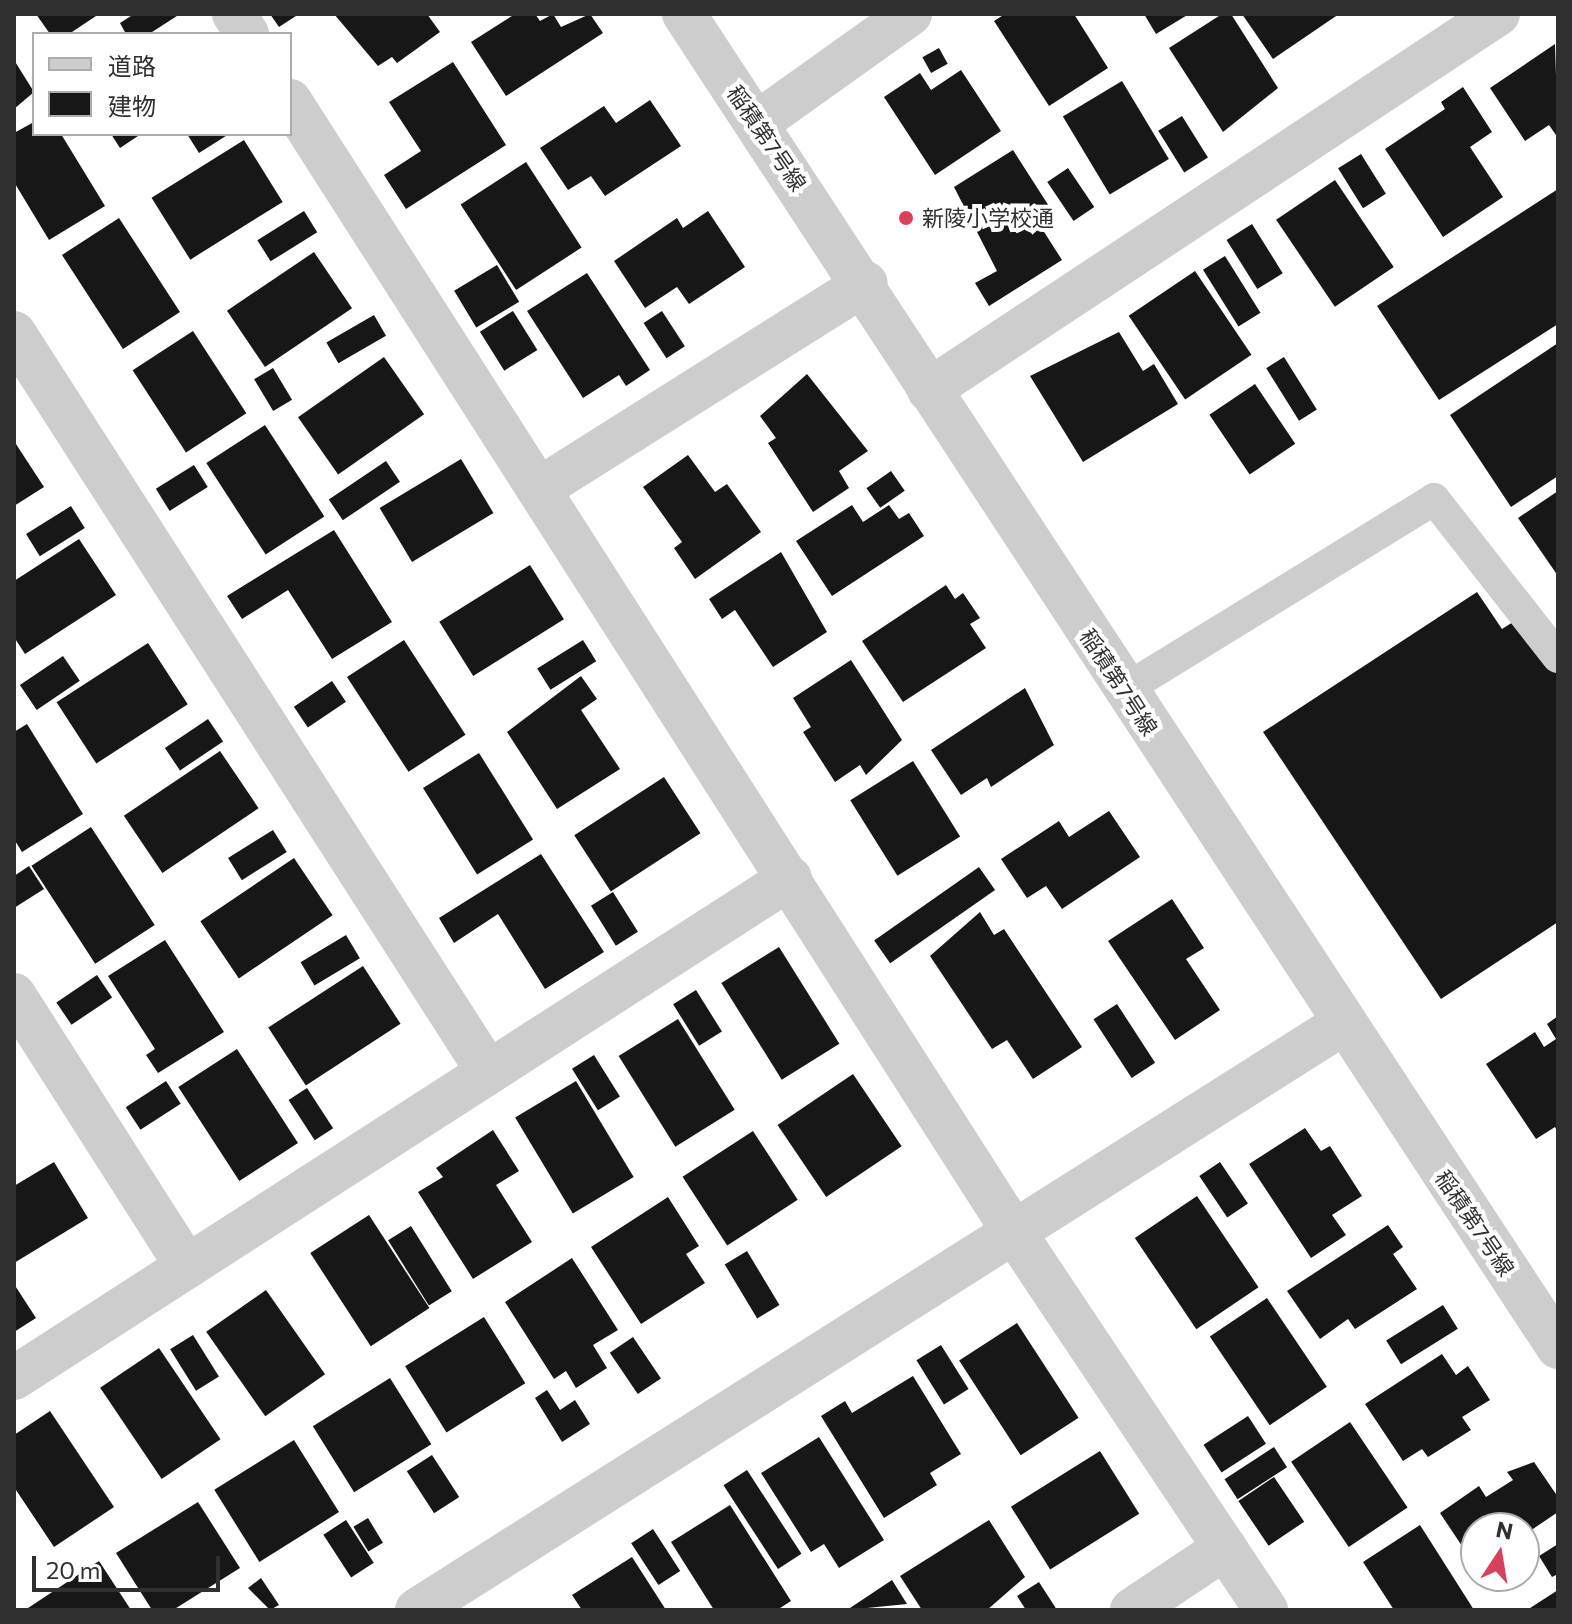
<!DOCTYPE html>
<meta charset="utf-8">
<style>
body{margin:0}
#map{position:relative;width:1572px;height:1624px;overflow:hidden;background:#fff;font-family:Commissioner,"Noto Sans JP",sans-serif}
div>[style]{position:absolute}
.building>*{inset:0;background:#171717;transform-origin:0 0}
.service>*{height:32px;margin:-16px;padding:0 16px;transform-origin:16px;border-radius:16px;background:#cdcdcd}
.minor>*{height:44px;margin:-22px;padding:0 22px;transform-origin:22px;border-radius:22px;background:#cdcdcd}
.tertiary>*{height:44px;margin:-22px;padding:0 22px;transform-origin:22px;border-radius:22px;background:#cdcdcd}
.dots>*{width:22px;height:22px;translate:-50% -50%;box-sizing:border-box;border:4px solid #fff;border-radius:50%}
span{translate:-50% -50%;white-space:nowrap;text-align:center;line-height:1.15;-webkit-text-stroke:8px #fff;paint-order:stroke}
.street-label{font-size:22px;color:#303030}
.poi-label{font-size:22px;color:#303030}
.left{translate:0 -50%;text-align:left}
.frame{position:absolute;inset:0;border:16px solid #303030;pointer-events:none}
.legend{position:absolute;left:32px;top:32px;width:260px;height:104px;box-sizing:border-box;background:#fff;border:2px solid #acacac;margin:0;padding:10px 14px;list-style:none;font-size:24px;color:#303030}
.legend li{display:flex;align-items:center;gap:16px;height:40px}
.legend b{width:40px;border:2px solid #acacac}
.north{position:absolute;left:1460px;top:1512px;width:80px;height:80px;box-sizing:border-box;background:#fff;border:2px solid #acacac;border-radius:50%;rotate:12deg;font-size:22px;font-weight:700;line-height:32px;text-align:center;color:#303030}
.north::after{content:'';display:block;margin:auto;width:28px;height:36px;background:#d9405c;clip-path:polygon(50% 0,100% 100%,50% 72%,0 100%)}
.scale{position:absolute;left:32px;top:1556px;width:188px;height:36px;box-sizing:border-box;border:4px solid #303030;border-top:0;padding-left:10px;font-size:24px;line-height:28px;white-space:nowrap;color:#303030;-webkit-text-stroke:6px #fff;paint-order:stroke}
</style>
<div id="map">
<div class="building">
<div style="clip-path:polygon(36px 14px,99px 14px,69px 34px,50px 34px)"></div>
<div style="clip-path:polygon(134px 14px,180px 14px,149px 34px,126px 34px,120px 23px)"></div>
<div style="clip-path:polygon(270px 14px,299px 14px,279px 27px)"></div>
<div style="clip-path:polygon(334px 14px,427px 14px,440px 32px,397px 63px,392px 57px,378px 66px)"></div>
<div style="clip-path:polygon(515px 14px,535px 14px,540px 21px,553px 14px,561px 27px,590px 14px,603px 33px,506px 96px,471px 42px)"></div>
<div style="clip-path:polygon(1005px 14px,1074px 14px,1108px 68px,1049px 106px,994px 21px)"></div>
<div style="clip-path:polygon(1144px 14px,1189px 14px,1156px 34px)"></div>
<div style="clip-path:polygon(1222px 14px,1231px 14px,1278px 88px,1223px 132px,1169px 48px)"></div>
<div style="clip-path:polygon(1242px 14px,1339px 14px,1273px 59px)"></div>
<div style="clip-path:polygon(1555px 44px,1558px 138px,1549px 125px,1525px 141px,1490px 88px)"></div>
<div style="left:939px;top:48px;width:18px;height:19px;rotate:61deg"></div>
<div style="clip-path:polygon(14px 60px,34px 92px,14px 109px)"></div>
<div style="clip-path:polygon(453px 62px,506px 145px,406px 209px,384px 175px,421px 151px,389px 102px)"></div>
<div style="clip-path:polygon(961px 70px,1001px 131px,935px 175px,884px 97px,920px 73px,931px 90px)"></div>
<div style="left:1122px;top:81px;width:91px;height:69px;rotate:59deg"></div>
<div style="clip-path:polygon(1463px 87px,1492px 132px,1470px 147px,1503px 197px,1443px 237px,1385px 149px,1445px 109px,1441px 102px)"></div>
<div style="clip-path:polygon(650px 100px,681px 146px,605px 196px,591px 176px,568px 190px,540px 148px,604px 106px,616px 123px)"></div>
<div style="left:1182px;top:116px;width:49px;height:28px;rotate:58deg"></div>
<div style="clip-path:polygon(34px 122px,34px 134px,61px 134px,105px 206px,49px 240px,14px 182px,14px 133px)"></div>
<div style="clip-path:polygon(111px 134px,141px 134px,120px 148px)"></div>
<div style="clip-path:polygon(187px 134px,229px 134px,199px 153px)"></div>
<div style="left:244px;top:140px;width:73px;height:109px;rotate:58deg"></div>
<div style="clip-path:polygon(1013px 150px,1054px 214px,1039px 224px,1062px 260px,989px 306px,975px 283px,997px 271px,954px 187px)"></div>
<div style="left:1361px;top:154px;width:47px;height:27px;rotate:58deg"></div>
<div style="left:526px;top:162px;width:102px;height:78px;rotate:57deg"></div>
<div style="left:1068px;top:168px;width:47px;height:25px;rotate:56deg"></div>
<div style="left:1335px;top:180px;width:105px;height:71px;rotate:56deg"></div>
<div style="clip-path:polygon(1558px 189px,1558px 324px,1439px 400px,1377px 306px)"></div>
<div style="left:304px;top:211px;width:25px;height:55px;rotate:58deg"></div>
<div style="clip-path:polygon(708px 211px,745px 267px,689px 304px,677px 287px,645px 308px,614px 261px,677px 218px,683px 228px)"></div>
<div style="left:119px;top:218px;width:112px;height:68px;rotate:57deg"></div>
<div style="left:1252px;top:224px;width:58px;height:30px;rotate:58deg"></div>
<div style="left:314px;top:252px;width:68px;height:105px;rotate:56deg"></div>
<div style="left:1225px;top:256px;width:67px;height:26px;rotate:58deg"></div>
<div style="left:497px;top:265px;width:43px;height:50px;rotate:59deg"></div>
<div style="left:1195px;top:271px;width:101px;height:80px;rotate:56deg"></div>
<div style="clip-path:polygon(587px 273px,650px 370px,626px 386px,619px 375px,583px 398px,527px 311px)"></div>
<div style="left:513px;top:311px;width:46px;height:39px;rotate:58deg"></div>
<div style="left:662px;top:311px;width:42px;height:22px;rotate:57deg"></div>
<div style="left:374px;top:315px;width:24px;height:55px;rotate:60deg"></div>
<div style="left:193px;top:331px;width:98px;height:72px;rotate:57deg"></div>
<div style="clip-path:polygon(1119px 332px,1143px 371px,1154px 364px,1178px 404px,1083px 462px,1030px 376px)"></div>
<div style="clip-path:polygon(1558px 343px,1558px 476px,1511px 507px,1450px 415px)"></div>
<div style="left:384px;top:357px;width:70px;height:105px;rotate:55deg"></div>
<div style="left:1284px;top:357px;width:62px;height:21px;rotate:58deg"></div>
<div style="left:273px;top:368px;width:37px;height:22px;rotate:59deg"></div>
<div style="clip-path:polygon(807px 374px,868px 451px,839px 471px,849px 488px,813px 512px,768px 443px,776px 438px,760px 416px)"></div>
<div style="left:1255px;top:384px;width:72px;height:55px;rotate:56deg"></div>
<div style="left:265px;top:425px;width:109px;height:70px;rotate:57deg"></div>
<div style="clip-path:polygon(14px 441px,44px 487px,14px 506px)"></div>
<div style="clip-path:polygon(688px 455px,715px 492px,727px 484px,761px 532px,695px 579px,674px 548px,682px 542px,643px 487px)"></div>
<div style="left:461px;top:459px;width:63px;height:95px;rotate:59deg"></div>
<div style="left:386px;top:461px;width:25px;height:69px;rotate:56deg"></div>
<div style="left:194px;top:465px;width:26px;height:45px;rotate:58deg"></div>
<div style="left:891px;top:471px;width:24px;height:30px;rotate:55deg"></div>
<div style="clip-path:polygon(1558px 491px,1558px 576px,1518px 518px)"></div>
<div style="clip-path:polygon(852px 505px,863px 522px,889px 505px,899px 519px,909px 513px,924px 536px,832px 596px,796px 541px)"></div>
<div style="left:71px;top:506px;width:26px;height:53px;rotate:58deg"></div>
<div style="clip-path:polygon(334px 530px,392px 622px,332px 659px,288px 590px,242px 619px,227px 596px)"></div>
<div style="clip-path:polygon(79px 539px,116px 595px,25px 654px,14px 637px,14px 581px)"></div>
<div style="clip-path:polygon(781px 552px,827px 632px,773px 667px,735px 610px,722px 619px,709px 599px)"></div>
<div style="left:530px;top:565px;width:64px;height:107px;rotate:58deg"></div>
<div style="clip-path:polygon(946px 585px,955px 599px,963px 593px,980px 618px,970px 624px,986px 648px,903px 702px,862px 641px)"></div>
<div style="clip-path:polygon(1477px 592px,1502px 629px,1521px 617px,1558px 673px,1558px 922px,1441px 999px,1263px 732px)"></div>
<div style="left:404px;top:640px;width:113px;height:68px;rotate:57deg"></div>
<div style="left:583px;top:640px;width:25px;height:54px;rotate:58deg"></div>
<div style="left:148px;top:643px;width:73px;height:109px;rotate:57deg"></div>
<div style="left:63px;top:656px;width:30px;height:52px;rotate:56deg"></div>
<div style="clip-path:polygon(851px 660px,902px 740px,866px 775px,860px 765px,835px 782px,803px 732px,811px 727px,793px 698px)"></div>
<div style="clip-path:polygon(581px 676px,597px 699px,581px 710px,620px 769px,557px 809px,507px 732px)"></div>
<div style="left:332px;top:681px;width:25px;height:46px;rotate:56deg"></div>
<div style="clip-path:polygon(1025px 688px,1054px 745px,991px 787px,987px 778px,961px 795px,931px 750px)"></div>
<div style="left:208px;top:719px;width:27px;height:52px;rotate:56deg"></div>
<div style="clip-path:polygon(27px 724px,83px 814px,22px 852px,14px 839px,14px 732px)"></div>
<div style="left:220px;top:751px;width:69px;height:116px;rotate:56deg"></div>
<div style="left:479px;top:753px;width:102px;height:66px;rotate:58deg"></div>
<div style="left:913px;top:761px;width:89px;height:74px;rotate:58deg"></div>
<div style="left:664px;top:777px;width:67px;height:107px;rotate:57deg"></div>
<div style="clip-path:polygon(1109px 811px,1140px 857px,1062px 909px,1046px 886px,1027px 898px,1001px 859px,1059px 821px,1069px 837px)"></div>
<div style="left:91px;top:827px;width:117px;height:71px;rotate:57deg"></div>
<div style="left:273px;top:830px;width:26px;height:53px;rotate:58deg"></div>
<div style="clip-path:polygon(541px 854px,604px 952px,545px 989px,498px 914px,454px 943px,439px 918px)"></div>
<div style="left:294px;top:858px;width:69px;height:113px;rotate:56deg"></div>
<div style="clip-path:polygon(29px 866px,44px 889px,14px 908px,14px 876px)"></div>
<div style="left:979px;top:867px;width:28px;height:128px;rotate:55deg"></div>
<div style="left:613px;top:892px;width:47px;height:26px;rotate:58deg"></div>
<div style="clip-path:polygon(1172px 899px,1204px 948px,1186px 959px,1220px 1010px,1175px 1040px,1108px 941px)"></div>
<div style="clip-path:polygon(980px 912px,994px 935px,1004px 929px,1082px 1047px,1033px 1079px,1007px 1040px,992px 1049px,930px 956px)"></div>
<div style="left:346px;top:935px;width:27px;height:53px;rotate:59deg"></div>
<div style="clip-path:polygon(165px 940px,224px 1032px,158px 1073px,146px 1055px,155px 1049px,108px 976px)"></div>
<div style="left:779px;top:947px;width:114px;height:68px;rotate:58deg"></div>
<div style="left:363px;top:966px;width:69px;height:113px;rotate:57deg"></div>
<div style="left:97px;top:975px;width:27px;height:49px;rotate:56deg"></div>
<div style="left:696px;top:990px;width:49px;height:27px;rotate:58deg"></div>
<div style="left:1117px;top:1004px;width:70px;height:28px;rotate:57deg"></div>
<div style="clip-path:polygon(1558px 1016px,1558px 1133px,1555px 1127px,1536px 1139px,1486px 1064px,1535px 1032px,1544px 1047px,1556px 1039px,1547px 1024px)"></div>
<div style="left:678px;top:1019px;width:107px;height:70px;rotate:58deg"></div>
<div style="left:237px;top:1049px;width:112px;height:70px;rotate:57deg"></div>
<div style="left:594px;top:1055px;width:49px;height:26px;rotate:58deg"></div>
<div style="left:853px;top:1074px;width:87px;height:91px;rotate:56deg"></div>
<div style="left:166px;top:1081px;width:27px;height:48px;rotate:57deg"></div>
<div style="left:576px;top:1081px;width:112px;height:71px;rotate:59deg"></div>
<div style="left:307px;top:1088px;width:48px;height:22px;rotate:57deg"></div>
<div style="clip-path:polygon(1305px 1128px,1321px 1151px,1330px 1146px,1362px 1196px,1332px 1215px,1346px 1235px,1311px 1258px,1249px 1164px)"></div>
<div style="clip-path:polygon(493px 1130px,519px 1171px,496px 1185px,532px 1242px,473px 1279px,418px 1192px,443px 1177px,436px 1168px)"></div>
<div style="left:753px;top:1131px;width:82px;height:84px;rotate:57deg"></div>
<div style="clip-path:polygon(54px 1162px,88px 1218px,14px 1263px,14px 1186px)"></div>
<div style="left:1220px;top:1162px;width:50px;height:25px;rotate:56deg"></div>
<div style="left:1197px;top:1196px;width:110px;height:75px;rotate:56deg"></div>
<div style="clip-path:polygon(668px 1197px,699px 1246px,686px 1254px,705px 1283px,641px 1324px,591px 1247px)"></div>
<div style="left:369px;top:1215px;width:111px;height:70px;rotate:57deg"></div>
<div style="clip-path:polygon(1388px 1225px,1403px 1247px,1393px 1254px,1417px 1289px,1355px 1329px,1348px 1319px,1320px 1339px,1287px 1291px)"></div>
<div style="left:411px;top:1226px;width:77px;height:27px;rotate:58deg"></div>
<div style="left:747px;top:1251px;width:63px;height:26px;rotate:59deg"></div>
<div style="clip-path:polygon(572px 1258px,618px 1330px,593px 1345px,607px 1368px,576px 1388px,566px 1371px,554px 1379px,505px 1302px)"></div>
<div style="clip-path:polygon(14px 1284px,36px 1318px,14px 1332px)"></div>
<div style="left:266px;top:1290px;width:103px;height:73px;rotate:55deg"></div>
<div style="left:1267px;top:1298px;width:107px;height:69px;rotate:56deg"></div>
<div style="left:1443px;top:1305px;width:28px;height:67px;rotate:58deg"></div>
<div style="left:484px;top:1317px;width:78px;height:93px;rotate:58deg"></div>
<div style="left:1017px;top:1323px;width:113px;height:69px;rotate:57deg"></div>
<div style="left:193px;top:1335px;width:49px;height:27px;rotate:58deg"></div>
<div style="left:633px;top:1337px;width:50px;height:28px;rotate:56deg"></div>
<div style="left:941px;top:1345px;width:52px;height:29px;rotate:58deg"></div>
<div style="left:159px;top:1348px;width:110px;height:71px;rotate:56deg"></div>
<div style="clip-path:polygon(1442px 1354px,1456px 1375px,1468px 1366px,1490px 1400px,1462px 1417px,1471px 1430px,1428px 1457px,1422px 1449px,1403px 1461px,1365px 1404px)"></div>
<div style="clip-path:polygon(913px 1376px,961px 1454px,930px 1473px,937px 1485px,884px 1518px,821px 1416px,845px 1401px,852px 1413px)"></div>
<div style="left:390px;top:1378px;width:78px;height:91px;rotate:58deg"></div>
<div style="clip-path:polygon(547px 1390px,560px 1410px,575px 1400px,590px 1424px,562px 1442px,535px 1398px)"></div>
<div style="clip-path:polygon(50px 1411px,114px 1507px,54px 1547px,14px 1487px,14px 1435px)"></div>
<div style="left:1248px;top:1416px;width:33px;height:53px;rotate:57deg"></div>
<div style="left:1350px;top:1422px;width:103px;height:71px;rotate:56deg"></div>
<div style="clip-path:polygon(819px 1437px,884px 1540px,839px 1568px,824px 1544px,811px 1552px,761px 1473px)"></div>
<div style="left:294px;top:1440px;width:85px;height:94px;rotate:58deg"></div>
<div style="left:1274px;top:1447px;width:24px;height:59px;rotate:57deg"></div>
<div style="left:1100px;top:1451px;width:74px;height:105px;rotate:58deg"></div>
<div style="left:432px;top:1455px;width:50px;height:30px;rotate:57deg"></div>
<div style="clip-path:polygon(1534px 1462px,1558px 1497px,1558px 1512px,1524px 1535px,1524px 1528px,1476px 1528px,1476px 1567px,1440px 1513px,1479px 1486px,1486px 1497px,1513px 1480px,1507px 1472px)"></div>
<div style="left:747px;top:1470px;width:100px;height:28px;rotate:57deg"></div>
<div style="left:1274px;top:1477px;width:54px;height:43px;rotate:56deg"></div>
<div style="clip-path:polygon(198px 1502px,240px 1568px,173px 1610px,152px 1610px,116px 1553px)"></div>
<div style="clip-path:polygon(730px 1505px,791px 1601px,777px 1610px,714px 1610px,671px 1542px)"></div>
<div style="left:368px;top:1518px;width:29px;height:17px;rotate:59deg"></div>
<div style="left:346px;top:1520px;width:51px;height:27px;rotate:57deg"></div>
<div style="clip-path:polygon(989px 1520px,1025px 1577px,987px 1610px,922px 1610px,900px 1576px)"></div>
<div style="clip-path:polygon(1420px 1525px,1474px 1610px,1394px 1610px,1363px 1562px)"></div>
<div style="left:653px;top:1529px;width:50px;height:26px;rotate:57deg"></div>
<div style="clip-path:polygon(1558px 1544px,1558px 1574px,1552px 1577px,1539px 1556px)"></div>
<div style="clip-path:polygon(632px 1557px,666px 1610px,582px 1610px,572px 1595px)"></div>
<div style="clip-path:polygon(99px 1561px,131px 1610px,25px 1610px)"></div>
<div style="clip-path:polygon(261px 1578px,279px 1605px,270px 1610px,248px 1588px)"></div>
<div style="clip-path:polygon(892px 1580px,907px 1604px,847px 1610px)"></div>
<div style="clip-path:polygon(1039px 1582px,1057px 1610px,1026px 1610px,1017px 1596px)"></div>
<div style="clip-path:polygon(1558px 1590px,1558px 1610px,1527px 1610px)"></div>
</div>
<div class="service">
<div style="left:1124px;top:690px;width:364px;rotate:-31.6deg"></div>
<div style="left:1434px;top:499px;width:201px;rotate:51.9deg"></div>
</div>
<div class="minor">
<div style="left:234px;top:14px;width:24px;rotate:57deg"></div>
<div style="left:290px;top:101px;width:1339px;rotate:57.38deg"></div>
<div style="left:1012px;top:1229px;width:458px;rotate:56.3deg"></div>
<div style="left:757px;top:123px;width:188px;rotate:-35.5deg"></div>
<div style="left:14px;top:333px;width:876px;rotate:57.31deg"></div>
<div style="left:929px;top:390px;width:682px;rotate:-33.46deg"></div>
<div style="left:539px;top:489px;width:386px;rotate:-32.2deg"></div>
<div style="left:14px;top:995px;width:322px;rotate:57.5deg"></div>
<div style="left:14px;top:1378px;width:923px;rotate:-32.79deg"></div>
<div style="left:417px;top:1610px;width:1095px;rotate:-32.35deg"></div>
<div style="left:1132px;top:1610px;width:112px;rotate:-33.7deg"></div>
</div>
<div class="tertiary">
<div style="left:684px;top:14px;width:1594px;rotate:56.75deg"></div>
</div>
<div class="dots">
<div style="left:906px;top:218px;background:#d9405c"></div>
</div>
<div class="street-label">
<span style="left:767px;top:138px;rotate:56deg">稲積第7号線</span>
<span style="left:1119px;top:682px;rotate:57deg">稲積第7号線</span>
<span style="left:1475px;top:1223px;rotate:56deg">稲積第7号線</span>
</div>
<div class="poi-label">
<span class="left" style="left:922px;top:218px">新陵小学校通</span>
</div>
<div class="frame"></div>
<ul class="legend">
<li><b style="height:10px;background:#cdcdcd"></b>道路</li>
<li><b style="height:22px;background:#171717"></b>建物</li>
</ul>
<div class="north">N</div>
<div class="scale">20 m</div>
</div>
